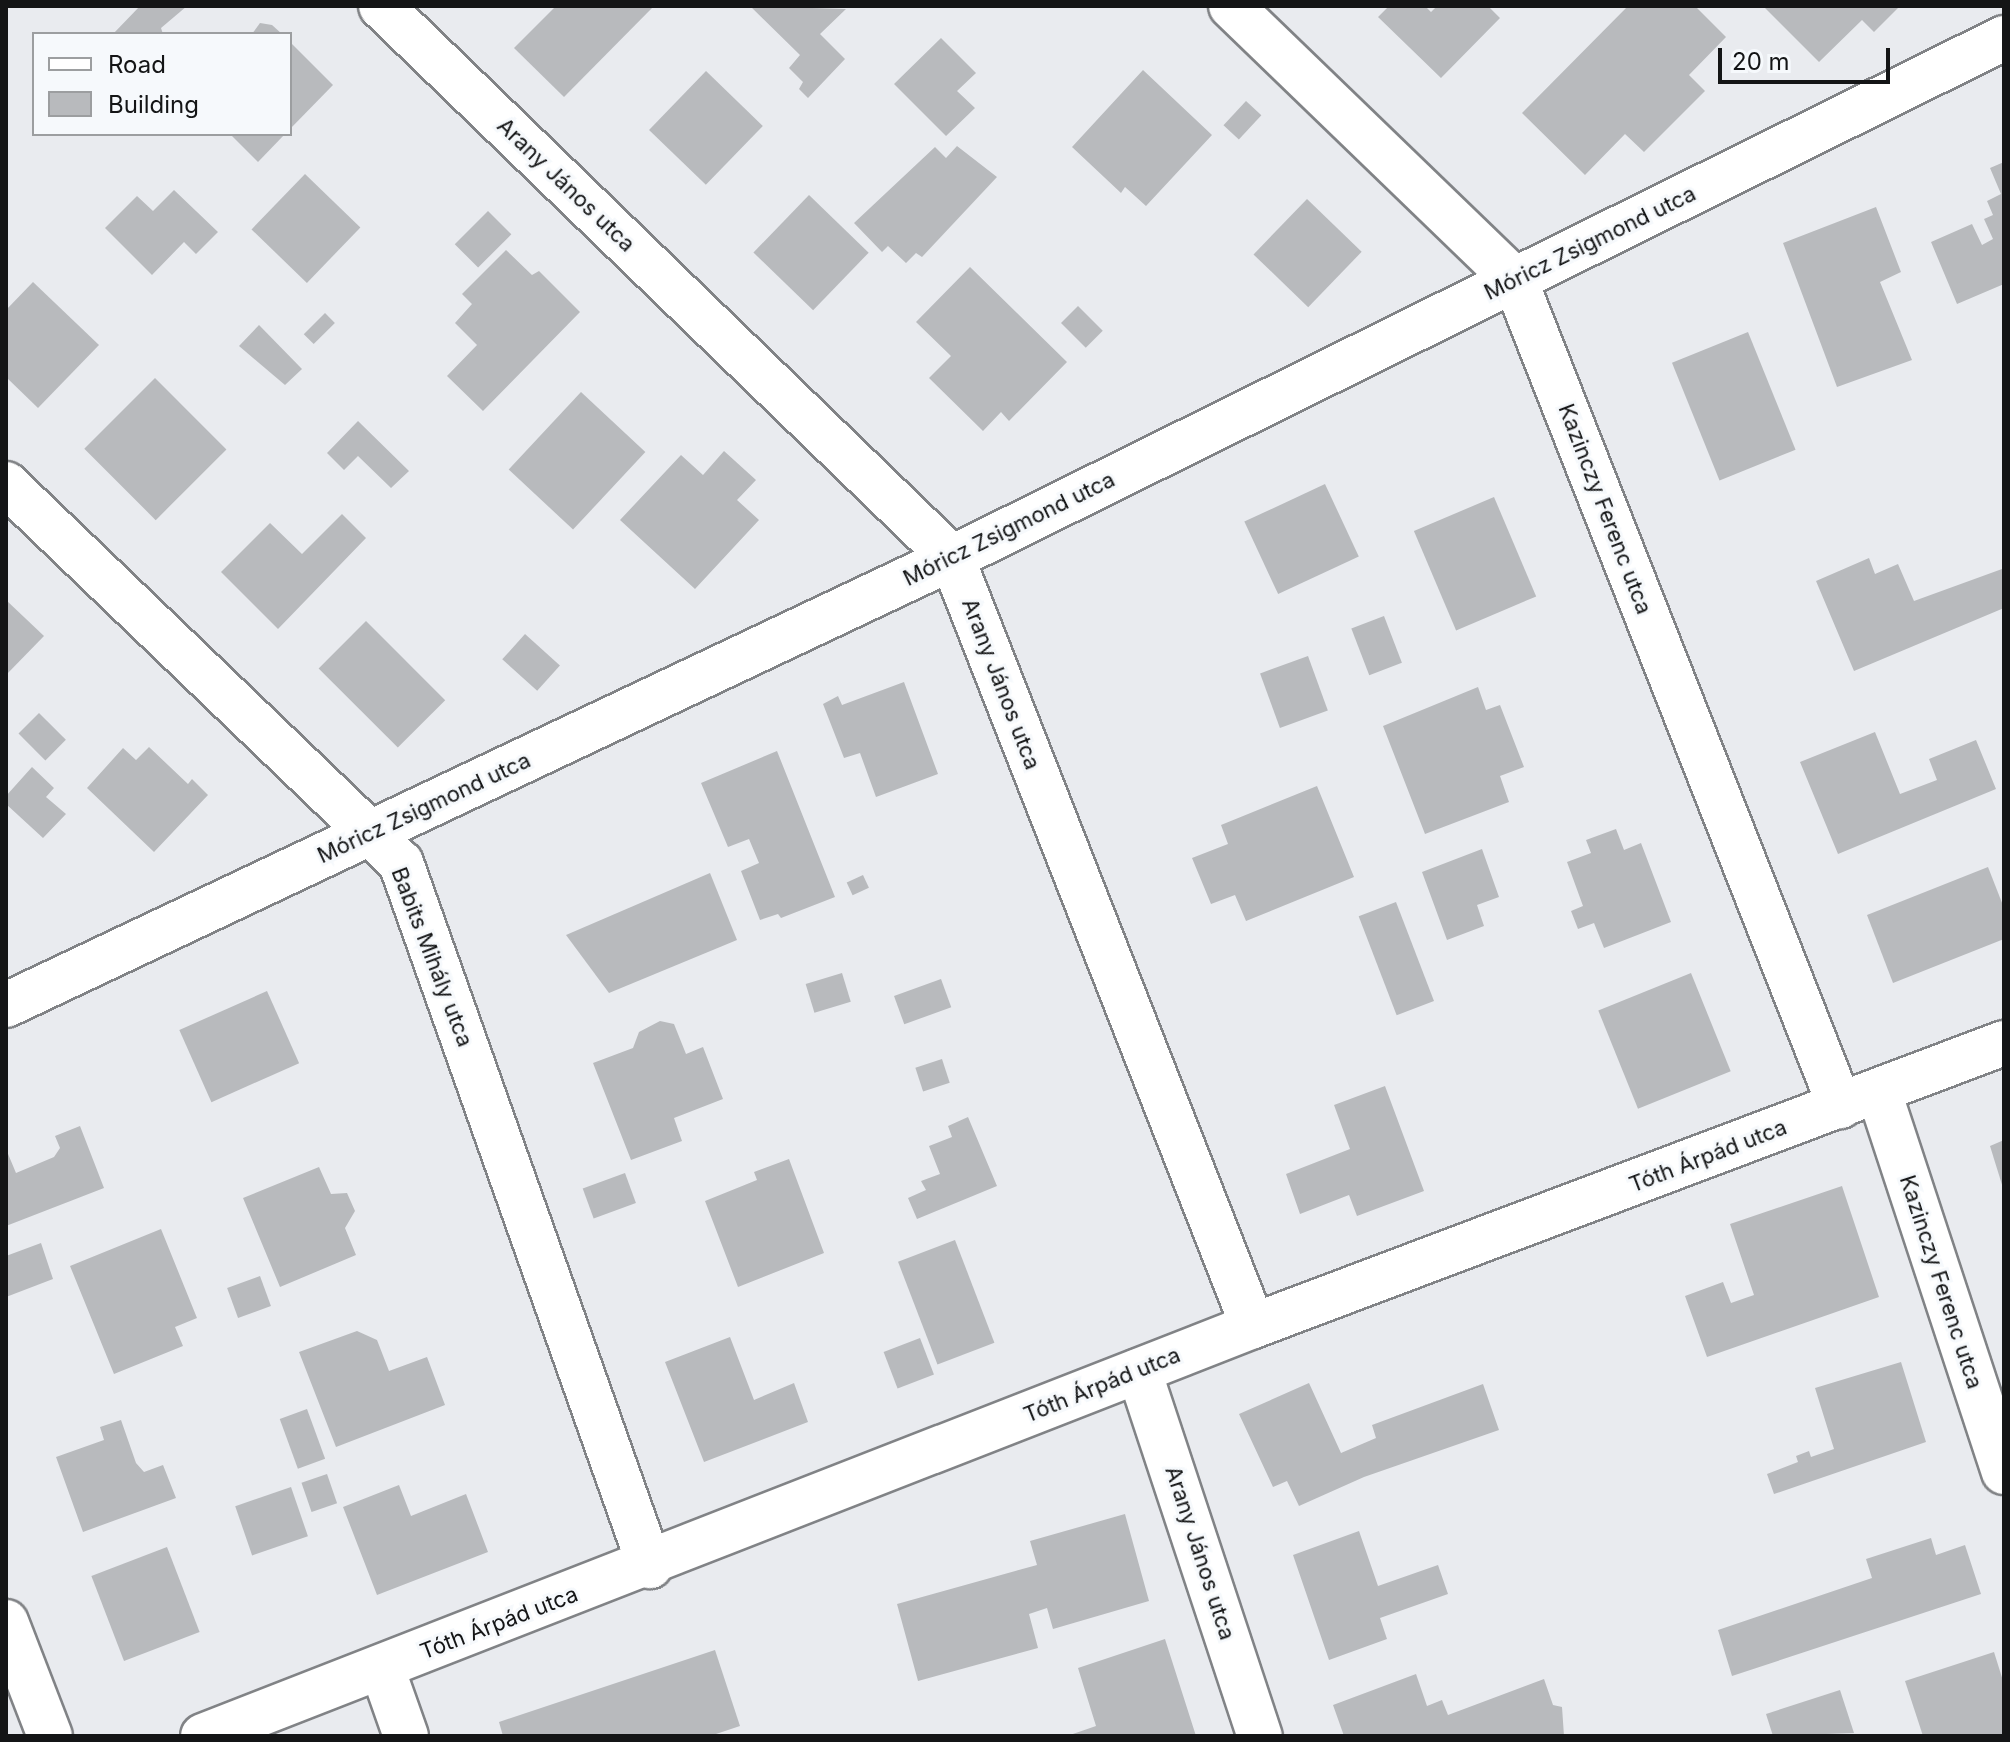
<!DOCTYPE html>
<meta charset="utf-8">
<style>
body{margin:0}
#map{position:relative;width:2010px;height:1742px;overflow:hidden;background:#e9ebef;font-family:Inter,sans-serif}
div>[style]{position:absolute}
.building>*{inset:0;background:#b8babd;transform-origin:0 0}
.roads{filter:drop-shadow(2px 0 #818386) drop-shadow(-2px 0 #818386) drop-shadow(0 2px #818386) drop-shadow(0 -2px #818386)}
.minor>*{height:44px;margin:-22px;padding:0 22px;transform-origin:22px;border-radius:22px;background:#fff}
span{translate:-50% -50%;white-space:nowrap;text-align:center;line-height:1.15;-webkit-text-stroke:6px #f6f9fc;paint-order:stroke}
.street-label{font-size:22px;color:#141516}
.frame{position:absolute;inset:0;border:8px solid #141516;pointer-events:none}
.legend{position:absolute;left:32px;top:32px;width:260px;height:104px;box-sizing:border-box;background:#f6f9fc;border:2px solid #9c9ea0;margin:0;padding:10px 14px;list-style:none;font-size:24px;color:#141516}
.legend li{display:flex;align-items:center;gap:16px;height:40px}
.legend b{width:40px;border:2px solid #9c9ea0}
.scale{position:absolute;left:1718px;top:48px;width:172px;height:36px;box-sizing:border-box;border:4px solid #141516;border-top:0;padding-left:10px;font-size:24px;line-height:28px;white-space:nowrap;color:#141516;-webkit-text-stroke:6px #f6f9fc;paint-order:stroke}
</style>
<div id="map">
<div class="building">
<div style="clip-path:polygon(140px 6px,187px 6px,161px 28px,163px 34px,113px 34px)"></div>
<div style="clip-path:polygon(556px 6px,654px 6px,564px 97px,514px 48px)"></div>
<div style="clip-path:polygon(750px 6px,846px 9px,820px 34px,845px 59px,808px 98px,799px 89px,803px 82px,789px 68px,800px 55px)"></div>
<div style="clip-path:polygon(1389px 6px,1425px 6px,1431px 12px,1437px 6px,1488px 6px,1500px 18px,1441px 78px,1378px 17px)"></div>
<div style="clip-path:polygon(1628px 6px,1695px 6px,1726px 37px,1689px 75px,1705px 91px,1644px 152px,1625px 134px,1585px 175px,1522px 113px)"></div>
<div style="clip-path:polygon(1763px 6px,1900px 6px,1874px 32px,1862px 20px,1819px 62px)"></div>
<div style="clip-path:polygon(260px 23px,272px 25px,282px 34px,252px 34px)"></div>
<div style="clip-path:polygon(941px 38px,976px 73px,957px 91px,975px 108px,946px 136px,894px 84px)"></div>
<div style="clip-path:polygon(290px 42px,333px 85px,290px 129px)"></div>
<div style="clip-path:polygon(1143px 70px,1212px 135px,1146px 206px,1125px 187px,1121px 193px,1072px 147px)"></div>
<div style="left:706px;top:71px;width:79px;height:82px;rotate:44deg"></div>
<div style="left:1246px;top:101px;width:21px;height:33px;rotate:43deg"></div>
<div style="clip-path:polygon(230px 134px,285px 134px,258px 162px)"></div>
<div style="clip-path:polygon(957px 146px,997px 177px,922px 257px,916px 253px,906px 263px,888px 246px,882px 252px,854px 223px,935px 147px,946px 158px)"></div>
<div style="clip-path:polygon(2004px 162px,2004px 284px,1957px 304px,1931px 242px,1972px 224px,1982px 245px,1993px 239px,1984px 219px,1993px 215px,1987px 201px,2001px 194px,1990px 168px)"></div>
<div style="left:305px;top:174px;width:77px;height:77px;rotate:44deg"></div>
<div style="clip-path:polygon(174px 190px,218px 232px,196px 254px,184px 242px,152px 275px,105px 228px,137px 196px,153px 211px)"></div>
<div style="left:809px;top:195px;width:83px;height:80px;rotate:44deg"></div>
<div style="left:1307px;top:199px;width:76px;height:77px;rotate:44deg"></div>
<div style="clip-path:polygon(1876px 207px,1901px 272px,1880px 282px,1912px 360px,1837px 387px,1783px 243px)"></div>
<div style="left:488px;top:211px;width:33px;height:47px;rotate:45deg"></div>
<div style="clip-path:polygon(506px 250px,532px 275px,539px 271px,580px 312px,483px 411px,447px 376px,477px 345px,455px 323px,472px 304px,462px 294px)"></div>
<div style="clip-path:polygon(970px 267px,1067px 362px,1009px 421px,1001px 412px,983px 431px,929px 378px,951px 356px,916px 322px)"></div>
<div style="clip-path:polygon(33px 282px,99px 345px,38px 408px,6px 377px,6px 310px)"></div>
<div style="left:1078px;top:306px;width:35px;height:24px;rotate:45deg"></div>
<div style="left:325px;top:313px;width:14px;height:30px;rotate:45deg"></div>
<div style="clip-path:polygon(259px 325px,302px 369px,285px 385px,239px 346px)"></div>
<div style="left:1748px;top:332px;width:127px;height:82px;rotate:68deg"></div>
<div style="left:155px;top:378px;width:101px;height:100px;rotate:45deg"></div>
<div style="left:581px;top:392px;width:88px;height:106px;rotate:43deg"></div>
<div style="clip-path:polygon(358px 421px,409px 471px,391px 488px,358px 456px,344px 470px,327px 453px)"></div>
<div style="clip-path:polygon(724px 451px,756px 480px,737px 500px,759px 520px,695px 589px,620px 520px,681px 455px,703px 475px)"></div>
<div style="left:1325px;top:484px;width:80px;height:89px;rotate:65deg"></div>
<div style="left:1494px;top:497px;width:108px;height:87px;rotate:67deg"></div>
<div style="clip-path:polygon(342px 514px,366px 538px,278px 629px,221px 572px,270px 523px,302px 554px)"></div>
<div style="clip-path:polygon(1869px 558px,1875px 574px,1898px 564px,1914px 601px,2002px 569px,2004px 608px,1854px 671px,1816px 581px)"></div>
<div style="clip-path:polygon(6px 600px,44px 636px,6px 675px)"></div>
<div style="left:1384px;top:616px;width:50px;height:35px;rotate:69deg"></div>
<div style="left:366px;top:621px;width:112px;height:67px;rotate:45deg"></div>
<div style="left:525px;top:634px;width:47px;height:34px;rotate:42deg"></div>
<div style="left:1308px;top:656px;width:58px;height:51px;rotate:70deg"></div>
<div style="clip-path:polygon(904px 682px,938px 774px,876px 797px,860px 753px,844px 758px,823px 704px,838px 696px,842px 705px)"></div>
<div style="clip-path:polygon(1478px 687px,1486px 710px,1500px 705px,1524px 767px,1500px 776px,1509px 802px,1425px 834px,1383px 726px)"></div>
<div style="left:39px;top:713px;width:38px;height:29px;rotate:45deg"></div>
<div style="clip-path:polygon(1875px 732px,1900px 794px,1937px 780px,1929px 759px,1976px 740px,1996px 789px,1838px 854px,1800px 762px)"></div>
<div style="clip-path:polygon(149px 747px,188px 784px,192px 779px,208px 795px,154px 852px,87px 788px,123px 748px,136px 760px)"></div>
<div style="clip-path:polygon(777px 751px,835px 897px,781px 918px,778px 914px,760px 920px,741px 871px,759px 863px,749px 839px,728px 847px,701px 783px)"></div>
<div style="clip-path:polygon(32px 767px,54px 788px,46px 797px,66px 814px,43px 838px,6px 804px,6px 796px)"></div>
<div style="clip-path:polygon(1317px 786px,1354px 877px,1246px 921px,1235px 895px,1211px 904px,1192px 858px,1228px 844px,1221px 825px)"></div>
<div style="clip-path:polygon(1616px 829px,1624px 850px,1641px 843px,1671px 922px,1604px 948px,1594px 923px,1578px 929px,1571px 911px,1583px 906px,1567px 862px,1591px 853px,1586px 840px)"></div>
<div style="clip-path:polygon(1482px 849px,1499px 897px,1477px 905px,1484px 926px,1447px 940px,1422px 872px)"></div>
<div style="clip-path:polygon(1988px 867px,2004px 908px,2004px 939px,1893px 983px,1867px 915px)"></div>
<div style="clip-path:polygon(710px 873px,737px 940px,609px 993px,566px 935px)"></div>
<div style="left:863px;top:875px;width:14px;height:18px;rotate:65deg"></div>
<div style="left:1396px;top:902px;width:106px;height:40px;rotate:69deg"></div>
<div style="left:842px;top:973px;width:30px;height:38px;rotate:73deg"></div>
<div style="left:1691px;top:973px;width:106px;height:100px;rotate:68deg"></div>
<div style="left:941px;top:979px;width:30px;height:50px;rotate:70deg"></div>
<div style="left:267px;top:991px;width:79px;height:96px;rotate:66deg"></div>
<div style="clip-path:polygon(660px 1021px,674px 1024px,686px 1054px,703px 1047px,723px 1099px,674px 1118px,682px 1141px,631px 1160px,593px 1063px,633px 1048px,639px 1032px)"></div>
<div style="left:942px;top:1059px;width:25px;height:28px;rotate:72deg"></div>
<div style="clip-path:polygon(1385px 1086px,1424px 1191px,1357px 1216px,1349px 1195px,1300px 1214px,1286px 1174px,1350px 1149px,1334px 1105px)"></div>
<div style="clip-path:polygon(968px 1117px,997px 1186px,917px 1219px,908px 1198px,926px 1190px,921px 1181px,940px 1174px,929px 1146px,952px 1137px,948px 1126px)"></div>
<div style="clip-path:polygon(80px 1126px,104px 1188px,6px 1226px,6px 1149px,16px 1173px,54px 1157px,60px 1148px,55px 1136px)"></div>
<div style="clip-path:polygon(2004px 1140px,2004px 1188px,2003px 1188px,1990px 1146px)"></div>
<div style="clip-path:polygon(789px 1159px,824px 1253px,738px 1287px,705px 1201px,757px 1180px,754px 1172px)"></div>
<div style="clip-path:polygon(319px 1167px,331px 1194px,347px 1193px,355px 1211px,345px 1228px,356px 1255px,280px 1287px,243px 1198px)"></div>
<div style="left:625px;top:1173px;width:32px;height:45px;rotate:70deg"></div>
<div style="clip-path:polygon(1842px 1186px,1879px 1297px,1707px 1357px,1685px 1296px,1723px 1282px,1731px 1303px,1754px 1295px,1730px 1224px)"></div>
<div style="clip-path:polygon(161px 1229px,197px 1318px,175px 1327px,183px 1346px,114px 1374px,70px 1266px)"></div>
<div style="left:955px;top:1240px;width:110px;height:61px;rotate:69deg"></div>
<div style="clip-path:polygon(41px 1243px,53px 1279px,6px 1297px,6px 1256px)"></div>
<div style="left:260px;top:1276px;width:32px;height:35px;rotate:70deg"></div>
<div style="clip-path:polygon(357px 1331px,377px 1340px,389px 1371px,427px 1357px,445px 1405px,336px 1447px,299px 1352px)"></div>
<div style="clip-path:polygon(730px 1337px,754px 1400px,794px 1383px,808px 1422px,704px 1462px,665px 1362px)"></div>
<div style="left:920px;top:1338px;width:39px;height:39px;rotate:69deg"></div>
<div style="clip-path:polygon(1901px 1362px,1926px 1442px,1774px 1494px,1767px 1474px,1798px 1462px,1796px 1456px,1809px 1451px,1811px 1457px,1834px 1449px,1815px 1388px)"></div>
<div style="clip-path:polygon(1309px 1383px,1341px 1453px,1376px 1438px,1372px 1425px,1483px 1384px,1499px 1430px,1364px 1477px,1299px 1506px,1287px 1481px,1273px 1487px,1239px 1414px)"></div>
<div style="left:307px;top:1409px;width:53px;height:29px;rotate:70deg"></div>
<div style="clip-path:polygon(121px 1420px,136px 1463px,144px 1472px,163px 1465px,176px 1498px,83px 1532px,56px 1457px,104px 1440px,100px 1427px)"></div>
<div style="left:327px;top:1474px;width:31px;height:27px;rotate:71deg"></div>
<div style="clip-path:polygon(399px 1485px,411px 1516px,466px 1494px,488px 1552px,377px 1595px,343px 1507px)"></div>
<div style="left:291px;top:1487px;width:52px;height:59px;rotate:71deg"></div>
<div style="clip-path:polygon(1125px 1514px,1149px 1601px,1053px 1629px,1047px 1608px,1029px 1614px,1038px 1648px,918px 1681px,897px 1604px,1037px 1565px,1030px 1541px)"></div>
<div style="clip-path:polygon(1359px 1531px,1378px 1586px,1438px 1565px,1448px 1594px,1380px 1618px,1387px 1639px,1329px 1660px,1293px 1555px)"></div>
<div style="clip-path:polygon(1931px 1538px,1936px 1555px,1965px 1545px,1981px 1594px,1732px 1676px,1718px 1630px,1872px 1578px,1866px 1559px)"></div>
<div style="left:167px;top:1547px;width:91px;height:81px;rotate:69deg"></div>
<div style="clip-path:polygon(1165px 1639px,1196px 1736px,1067px 1736px,1096px 1726px,1078px 1668px)"></div>
<div style="clip-path:polygon(715px 1650px,740px 1726px,710px 1736px,503px 1736px,499px 1722px)"></div>
<div style="clip-path:polygon(1994px 1652px,2004px 1684px,2004px 1736px,1923px 1736px,1905px 1681px)"></div>
<div style="clip-path:polygon(1416px 1674px,1427px 1706px,1442px 1700px,1448px 1715px,1544px 1679px,1553px 1705px,1562px 1707px,1564px 1736px,1344px 1736px,1333px 1705px)"></div>
<div style="clip-path:polygon(1840px 1690px,1854px 1733px,1773px 1736px,1766px 1714px)"></div>
</div>
<div class="roads">
<div class="minor">
<div style="left:381px;top:6px;width:794px;rotate:44.03deg"></div>
<div style="left:952px;top:558px;width:825px;rotate:68.6deg"></div>
<div style="left:1231px;top:6px;width:395px;rotate:44deg"></div>
<div style="left:1515px;top:280px;width:888px;rotate:68.52deg"></div>
<div style="left:6px;top:484px;width:547px;rotate:43.82deg"></div>
<div style="left:401px;top:863px;width:746px;rotate:70.5deg"></div>
<div style="left:6px;top:1005px;width:1046px;rotate:-25.29deg"></div>
<div style="left:952px;top:558px;width:1174px;rotate:-26.3deg"></div>
<div style="left:1879px;top:1092px;width:400px;rotate:71.8deg"></div>
<div style="left:1139px;top:1371px;width:385px;rotate:71.7deg"></div>
<div style="left:6px;top:1622px;width:122px;rotate:68.9deg"></div>
<div style="left:382px;top:1668px;width:72px;rotate:70.6deg"></div>
<div style="left:203px;top:1736px;width:1127px;rotate:-21.33deg"></div>
<div style="left:1253px;top:1326px;width:803px;rotate:-20.65deg"></div>
</div>
</div>
<div class="street-label">
<span style="left:566px;top:185px;rotate:44deg">Arany János utca</span>
<span style="left:1590px;top:243px;rotate:-26deg">Móricz Zsigmond utca</span>
<span style="left:1605px;top:509px;rotate:69deg">Kazinczy Ferenc utca</span>
<span style="left:1009px;top:529px;rotate:-26deg">Móricz Zsigmond utca</span>
<span style="left:1001px;top:684px;rotate:69deg">Arany János utca</span>
<span style="left:424px;top:808px;rotate:-25deg">Móricz Zsigmond utca</span>
<span style="left:432px;top:957px;rotate:69deg">Babits Mihály utca</span>
<span style="left:1708px;top:1156px;rotate:-21deg">Tóth Árpád utca</span>
<span style="left:1941px;top:1282px;rotate:72deg">Kazinczy Ferenc utca</span>
<span style="left:1102px;top:1385px;rotate:-22deg">Tóth Árpád utca</span>
<span style="left:1200px;top:1553px;rotate:72deg">Arany János utca</span>
<span style="left:499px;top:1623px;rotate:-21deg">Tóth Árpád utca</span>
</div>
<div class="frame"></div>
<ul class="legend">
<li><b style="height:10px;background:#fff"></b>Road</li>
<li><b style="height:22px;background:#b8babd"></b>Building</li>
</ul>
<div class="scale">20 m</div>
</div>
